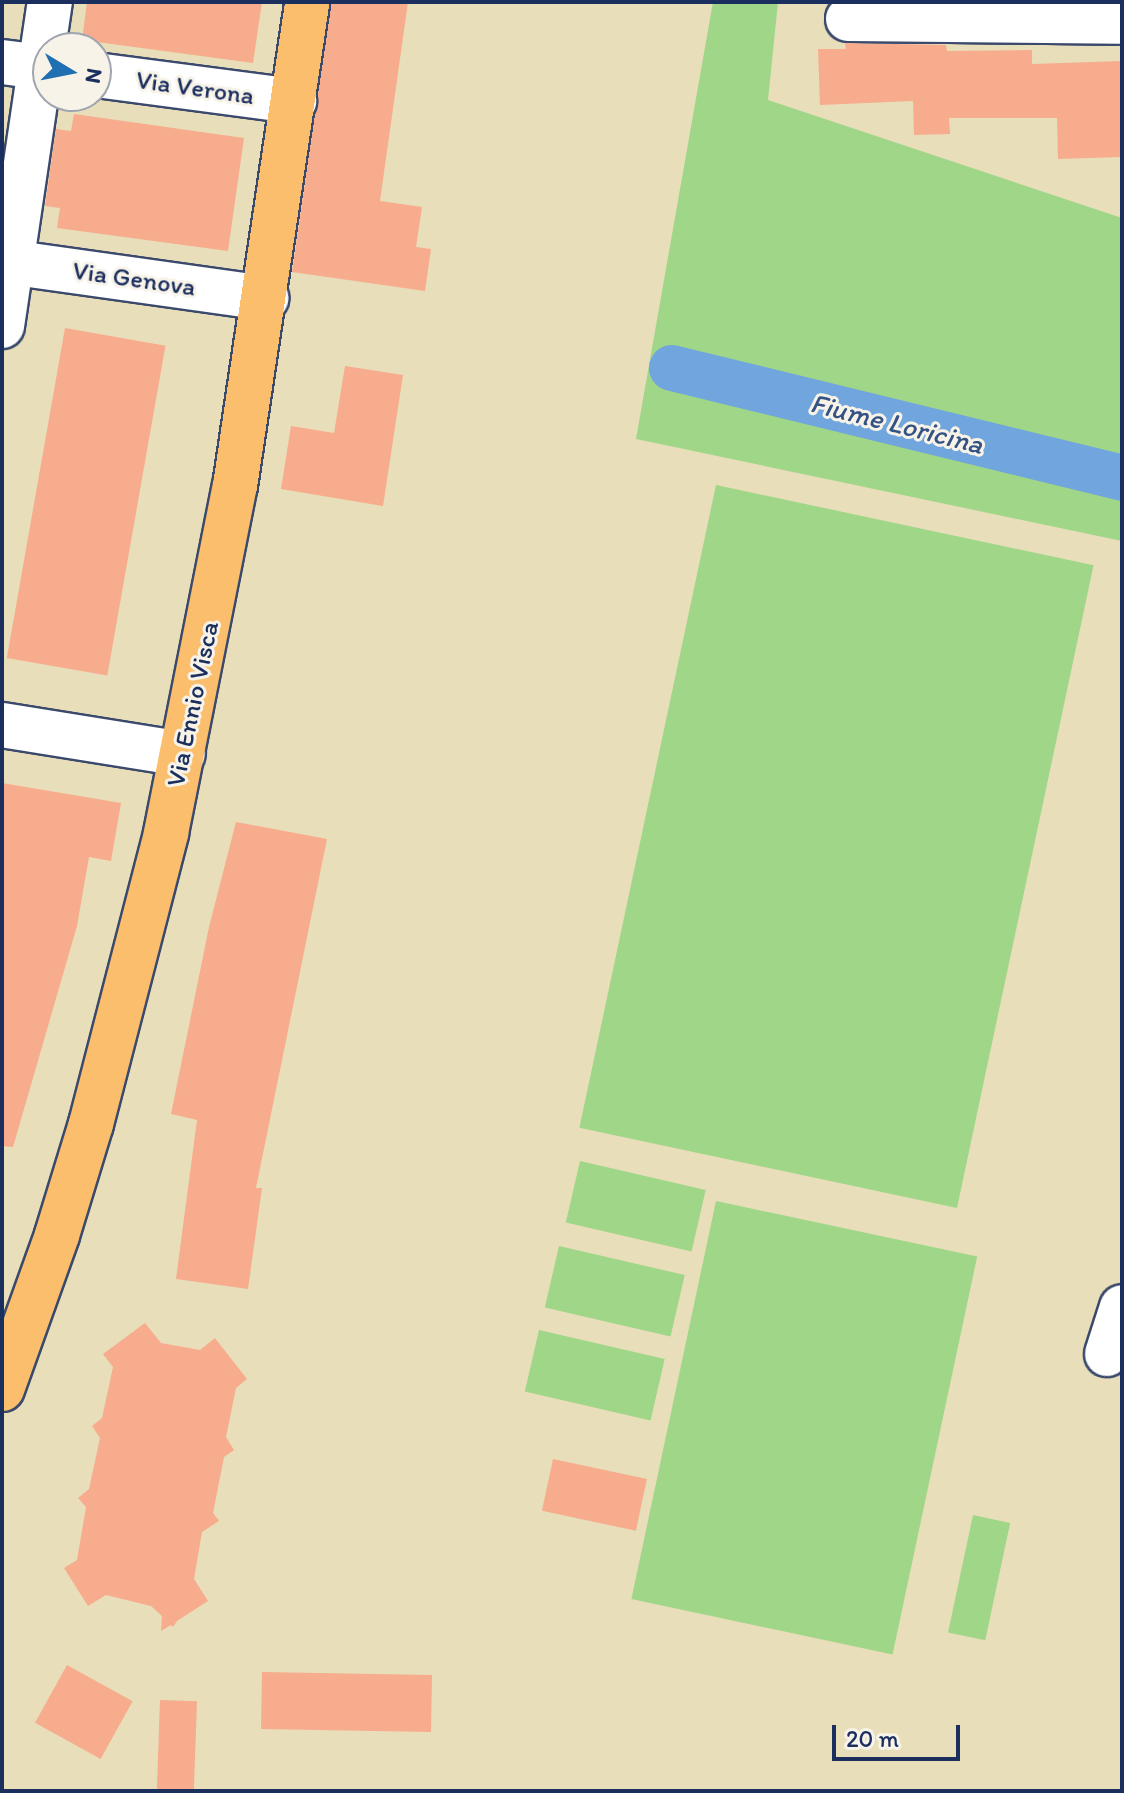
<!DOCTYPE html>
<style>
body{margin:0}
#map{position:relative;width:1124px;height:1793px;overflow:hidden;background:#e8deba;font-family:Itim,sans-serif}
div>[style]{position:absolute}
.green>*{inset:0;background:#9fd687;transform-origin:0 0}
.canal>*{height:46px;margin:-23px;padding:0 23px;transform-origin:23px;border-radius:23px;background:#71a5dd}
.building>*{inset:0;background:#f7ac8d;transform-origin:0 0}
.roads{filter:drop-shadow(2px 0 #3a496c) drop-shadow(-2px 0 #3a496c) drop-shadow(0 2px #3a496c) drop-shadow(0 -2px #3a496c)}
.street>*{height:44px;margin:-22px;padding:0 22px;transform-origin:22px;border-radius:22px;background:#fff}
.primary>*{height:44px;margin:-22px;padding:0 22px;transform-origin:22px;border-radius:22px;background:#fabe6d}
span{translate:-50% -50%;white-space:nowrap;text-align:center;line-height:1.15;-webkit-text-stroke:6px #f7f3e8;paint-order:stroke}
.street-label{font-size:26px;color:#1b2f5e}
.water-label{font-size:28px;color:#355284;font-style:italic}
.frame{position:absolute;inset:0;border:4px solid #1b2f5e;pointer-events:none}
.north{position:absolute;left:32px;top:32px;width:80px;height:80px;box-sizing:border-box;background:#f7f3e8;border:2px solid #9fa5b1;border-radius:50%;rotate:100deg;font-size:22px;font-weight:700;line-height:32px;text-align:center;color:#1b2f5e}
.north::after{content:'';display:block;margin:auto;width:28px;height:36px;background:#1f6fb2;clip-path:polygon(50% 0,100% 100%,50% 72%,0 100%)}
.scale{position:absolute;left:832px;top:1725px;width:128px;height:36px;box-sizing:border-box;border:4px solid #1b2f5e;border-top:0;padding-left:10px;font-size:24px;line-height:28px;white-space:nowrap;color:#1b2f5e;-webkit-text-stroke:6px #f7f3e8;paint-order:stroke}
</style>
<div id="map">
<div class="green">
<div style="clip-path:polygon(713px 2px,778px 2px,768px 100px,1122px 218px,1122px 541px,636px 439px)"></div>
<div style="left:716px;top:485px;width:386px;height:657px;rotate:12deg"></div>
<div style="left:580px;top:1161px;width:129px;height:63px;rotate:13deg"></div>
<div style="left:716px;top:1201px;width:267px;height:407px;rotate:12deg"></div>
<div style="left:559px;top:1246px;width:129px;height:63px;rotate:13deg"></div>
<div style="left:539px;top:1330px;width:129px;height:63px;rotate:13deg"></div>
<div style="left:973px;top:1515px;width:38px;height:120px;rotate:12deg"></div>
</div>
<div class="canal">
<div style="left:672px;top:368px;width:463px;rotate:13.7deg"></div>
</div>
<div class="building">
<div style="clip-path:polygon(87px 2px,262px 2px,253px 63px,82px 40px)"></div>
<div style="clip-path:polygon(331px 2px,408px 2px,380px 201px,422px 207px,416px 247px,431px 249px,425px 291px,292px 272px)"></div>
<div style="clip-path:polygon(845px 43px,946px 45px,947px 51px,1032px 50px,1032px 64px,1122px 61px,1122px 157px,1058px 159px,1057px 118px,949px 118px,950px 134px,914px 135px,913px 101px,820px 105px,818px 49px,846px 49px)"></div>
<div style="clip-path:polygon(74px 114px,244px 138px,228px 251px,57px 228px,60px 208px,45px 206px,56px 129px,71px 131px)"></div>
<div style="left:65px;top:328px;width:102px;height:335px;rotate:10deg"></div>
<div style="clip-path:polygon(345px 366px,403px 375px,383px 506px,281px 489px,291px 426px,334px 433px)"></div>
<div style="clip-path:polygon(2px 783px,121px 803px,111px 861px,89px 857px,77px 926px,13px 1147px,2px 1146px)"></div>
<div style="clip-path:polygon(236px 822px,327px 839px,256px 1188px,262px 1188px,248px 1289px,176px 1279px,197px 1120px,171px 1114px,209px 927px)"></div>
<div style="clip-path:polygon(145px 1323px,161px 1343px,200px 1350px,215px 1338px,247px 1379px,236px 1388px,226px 1437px,234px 1450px,224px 1457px,213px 1513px,219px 1521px,202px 1532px,194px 1579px,208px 1601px,177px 1621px,173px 1627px,171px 1625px,161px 1631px,162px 1616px,151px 1606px,106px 1595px,88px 1606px,64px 1568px,77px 1560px,86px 1507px,78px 1498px,89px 1489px,100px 1438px,92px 1426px,102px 1418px,113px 1367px,103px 1354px)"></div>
<div style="left:553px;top:1459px;width:96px;height:53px;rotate:12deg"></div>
<div style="left:67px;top:1665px;width:75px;height:66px;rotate:29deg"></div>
<div style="left:262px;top:1672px;width:170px;height:57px;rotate:1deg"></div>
<div style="left:160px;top:1700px;width:37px;height:91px;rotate:2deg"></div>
</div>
<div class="roads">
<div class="street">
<div style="left:848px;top:19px;width:274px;rotate:0.6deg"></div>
<div style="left:2px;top:62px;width:46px;rotate:7.4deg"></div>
<div style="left:96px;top:75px;width:200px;rotate:7.5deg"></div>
<div style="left:2px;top:261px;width:267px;rotate:8deg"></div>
<div style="left:2px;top:326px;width:328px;rotate:-81.6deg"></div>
<div style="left:2px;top:725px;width:183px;rotate:9.1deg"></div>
<div style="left:1107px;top:1354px;width:49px;rotate:-72.3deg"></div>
</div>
<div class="primary">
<div style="left:2px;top:1389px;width:164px;rotate:-70.3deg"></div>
<div style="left:57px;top:1235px;width:116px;rotate:-73deg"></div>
<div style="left:91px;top:1124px;width:301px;rotate:-75.5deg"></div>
<div style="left:166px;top:833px;width:354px;rotate:-78.8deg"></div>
<div style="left:235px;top:486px;width:489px;rotate:-81.5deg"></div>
</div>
</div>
<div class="street-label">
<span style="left:195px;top:88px;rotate:8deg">Via Verona</span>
<span style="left:134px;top:279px;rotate:8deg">Via Genova</span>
<span style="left:193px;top:704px;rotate:-78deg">Via Ennio Visca</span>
</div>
<div class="water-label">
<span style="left:897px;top:423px;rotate:14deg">Fiume Loricina</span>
</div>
<div class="frame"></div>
<div class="north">N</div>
<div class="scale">20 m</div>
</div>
